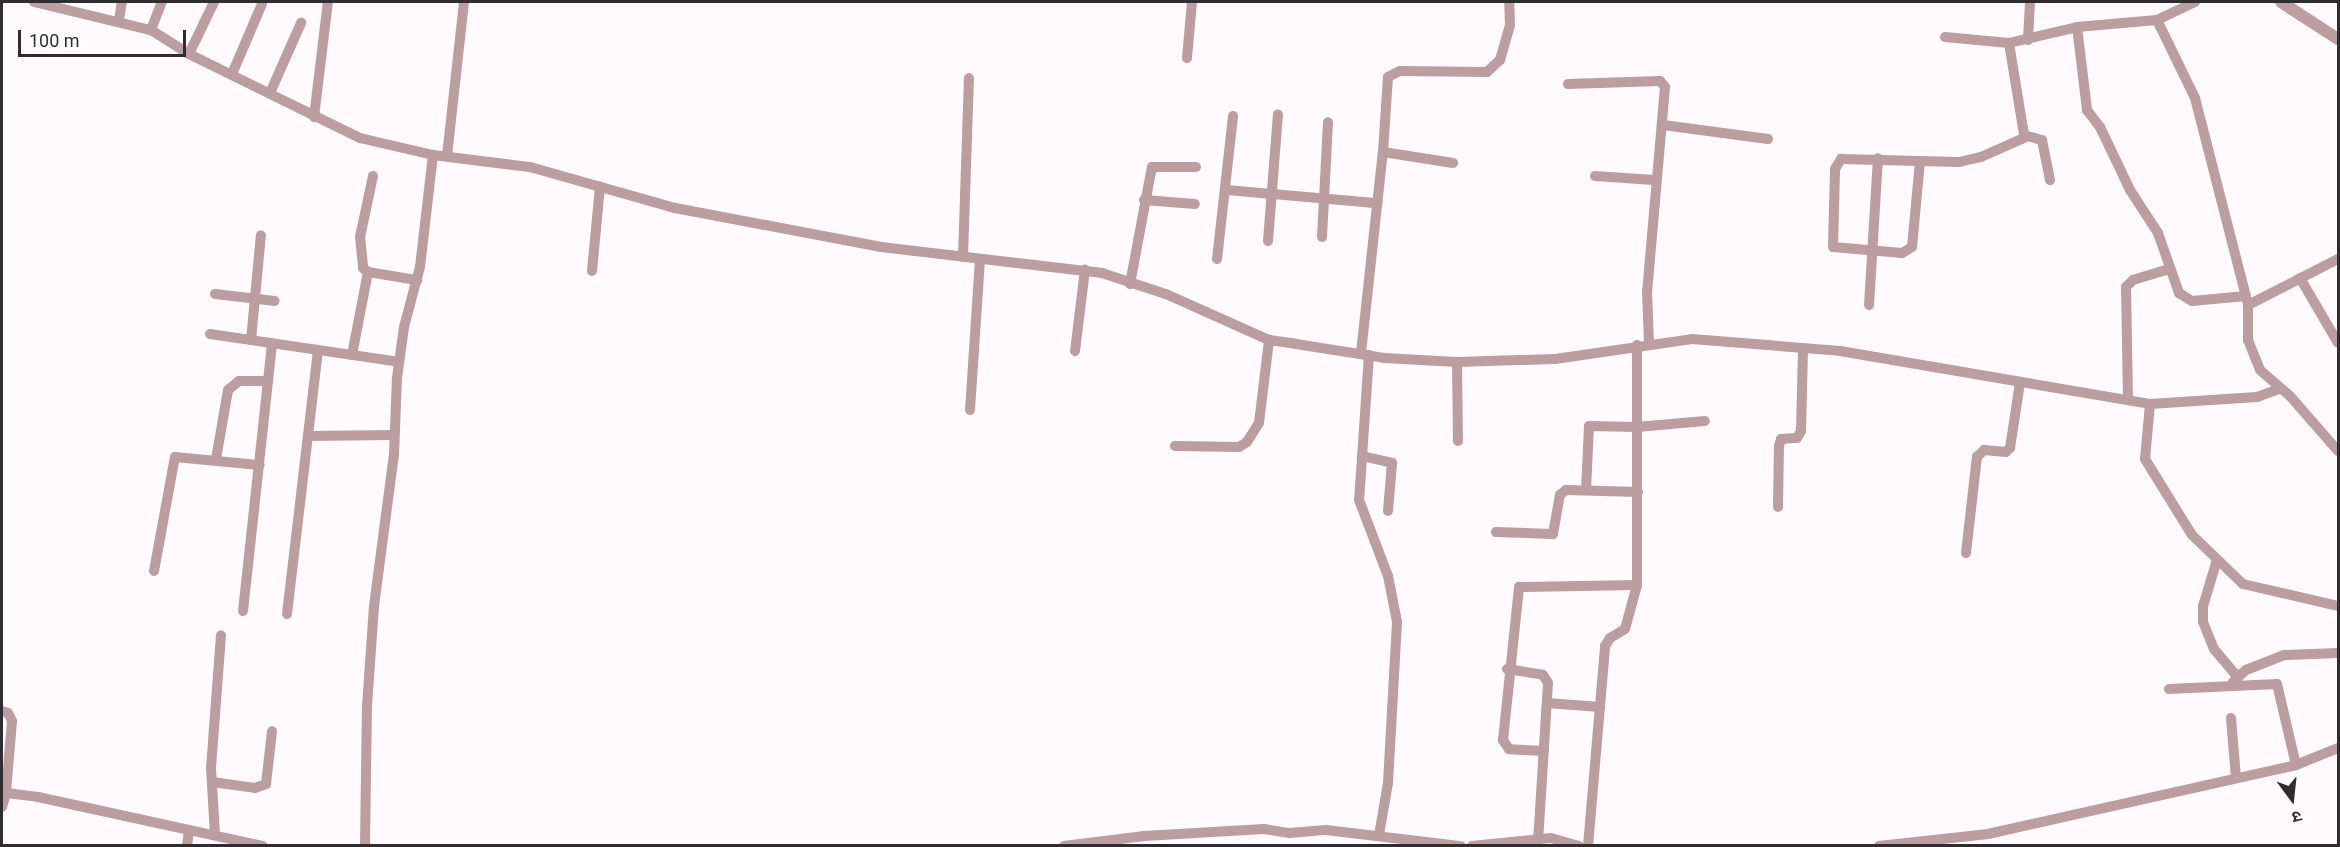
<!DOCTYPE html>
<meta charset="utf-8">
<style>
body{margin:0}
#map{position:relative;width:2340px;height:847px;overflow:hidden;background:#fefafe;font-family:Roboto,"Noto Sans Devanagari",sans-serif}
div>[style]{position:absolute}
.minor>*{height:10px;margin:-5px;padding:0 5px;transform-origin:5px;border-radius:5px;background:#bd9ea0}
.tertiary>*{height:12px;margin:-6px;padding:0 6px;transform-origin:6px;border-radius:6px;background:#bd9ea0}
span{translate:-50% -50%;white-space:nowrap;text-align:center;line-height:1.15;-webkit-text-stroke:5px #fff;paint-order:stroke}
.frame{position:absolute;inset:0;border:3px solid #302d31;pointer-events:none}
.north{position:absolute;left:2262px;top:769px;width:60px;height:60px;-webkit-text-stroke:4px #fff;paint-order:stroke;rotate:165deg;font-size:16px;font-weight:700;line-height:24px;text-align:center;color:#302d31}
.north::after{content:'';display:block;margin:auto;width:21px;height:27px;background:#302d31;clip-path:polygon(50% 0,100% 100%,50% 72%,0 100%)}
.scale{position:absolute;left:18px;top:30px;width:168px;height:27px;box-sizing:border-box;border:3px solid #302d31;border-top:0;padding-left:8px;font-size:18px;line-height:21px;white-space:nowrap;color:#302d31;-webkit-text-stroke:4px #fff;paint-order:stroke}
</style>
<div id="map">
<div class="minor">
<div style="left:34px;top:2px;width:120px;rotate:13.5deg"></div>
<div style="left:151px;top:30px;width:45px;rotate:32.3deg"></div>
<div style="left:189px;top:54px;width:191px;rotate:26.2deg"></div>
<div style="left:360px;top:138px;width:75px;rotate:13.1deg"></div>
<div style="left:433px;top:155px;width:98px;rotate:7.1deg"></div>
<div style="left:530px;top:167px;width:151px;rotate:15.8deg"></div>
<div style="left:675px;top:208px;width:210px;rotate:10.7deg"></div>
<div style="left:881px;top:247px;width:223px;rotate:6.7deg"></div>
<div style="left:1102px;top:273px;width:67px;rotate:18.2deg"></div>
<div style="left:1166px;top:294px;width:113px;rotate:24.1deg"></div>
<div style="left:1269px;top:340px;width:27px;rotate:8deg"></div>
<div style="left:1296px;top:344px;width:89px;rotate:9deg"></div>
<div style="left:1384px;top:358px;width:73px;rotate:3.1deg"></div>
<div style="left:1457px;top:362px;width:98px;rotate:-1.8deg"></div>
<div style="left:1555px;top:359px;width:138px;rotate:-8.3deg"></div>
<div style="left:1692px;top:339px;width:148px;rotate:4.6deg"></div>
<div style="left:1840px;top:351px;width:314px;rotate:9.7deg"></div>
<div style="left:2150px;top:404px;width:107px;rotate:-3.7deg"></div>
<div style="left:2257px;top:397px;width:23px;rotate:-20deg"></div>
<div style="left:119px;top:20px;width:18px;rotate:-81deg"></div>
<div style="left:2157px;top:20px;width:87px;rotate:64deg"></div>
<div style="left:2195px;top:98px;width:214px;rotate:75.6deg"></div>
<div style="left:2077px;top:27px;width:84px;rotate:83.1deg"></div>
<div style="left:2087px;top:110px;width:21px;rotate:53deg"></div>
<div style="left:2100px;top:127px;width:70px;rotate:64.5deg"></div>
<div style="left:2130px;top:190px;width:51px;rotate:56.9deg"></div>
<div style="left:2158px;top:233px;width:64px;rotate:70.7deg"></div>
<div style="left:2179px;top:293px;width:15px;rotate:32deg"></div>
<div style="left:2192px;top:301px;width:54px;rotate:-5.3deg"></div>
<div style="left:151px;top:30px;width:30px;rotate:-69deg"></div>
<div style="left:1945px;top:37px;width:64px;rotate:5.4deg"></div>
<div style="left:2009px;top:43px;width:70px;rotate:-13.2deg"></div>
<div style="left:2077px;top:27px;width:80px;rotate:-5deg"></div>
<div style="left:2157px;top:20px;width:42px;rotate:-25.3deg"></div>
<div style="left:2028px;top:40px;width:38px;rotate:-87deg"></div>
<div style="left:2009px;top:43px;width:93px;rotate:80.7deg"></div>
<div style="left:2024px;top:135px;width:19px;rotate:16deg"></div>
<div style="left:2042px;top:140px;width:41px;rotate:78.7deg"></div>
<div style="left:189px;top:54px;width:58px;rotate:-64.3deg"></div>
<div style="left:1187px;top:58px;width:56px;rotate:-84.9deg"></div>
<div style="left:232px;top:74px;width:76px;rotate:-66.8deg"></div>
<div style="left:1568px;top:84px;width:92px;rotate:-1.9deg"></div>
<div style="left:1660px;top:81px;width:8px;rotate:50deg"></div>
<div style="left:1665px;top:87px;width:205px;rotate:95deg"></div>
<div style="left:1647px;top:291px;width:52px;rotate:87.8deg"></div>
<div style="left:270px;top:93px;width:77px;rotate:-66.1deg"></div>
<div style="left:314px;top:117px;width:116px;rotate:-83.1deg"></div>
<div style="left:1663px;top:125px;width:106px;rotate:7.6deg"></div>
<div style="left:1383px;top:152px;width:71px;rotate:8.9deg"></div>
<div style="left:447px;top:156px;width:155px;rotate:-83.7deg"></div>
<div style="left:1920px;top:161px;width:86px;rotate:95.3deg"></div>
<div style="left:1912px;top:247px;width:12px;rotate:149deg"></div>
<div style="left:1902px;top:253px;width:69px;rotate:-175deg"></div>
<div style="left:1833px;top:247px;width:78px;rotate:-88.5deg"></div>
<div style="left:1835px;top:169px;width:12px;rotate:-59deg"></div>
<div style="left:1841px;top:159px;width:118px;rotate:1.5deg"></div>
<div style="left:1959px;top:162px;width:23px;rotate:-13deg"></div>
<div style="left:1981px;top:157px;width:49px;rotate:-24deg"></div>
<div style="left:373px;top:176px;width:62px;rotate:102deg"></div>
<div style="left:360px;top:237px;width:31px;rotate:84deg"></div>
<div style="left:363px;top:268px;width:6px;rotate:39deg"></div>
<div style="left:368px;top:272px;width:50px;rotate:9.3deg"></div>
<div style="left:1595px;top:176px;width:59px;rotate:3.9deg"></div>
<div style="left:1227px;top:190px;width:151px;rotate:5deg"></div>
<div style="left:1144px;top:200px;width:51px;rotate:4.5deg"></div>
<div style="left:1322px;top:237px;width:115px;rotate:-87deg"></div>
<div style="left:1268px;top:241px;width:127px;rotate:-85.5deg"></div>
<div style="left:963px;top:257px;width:179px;rotate:-88.1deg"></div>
<div style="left:1217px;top:259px;width:144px;rotate:-83.6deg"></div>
<div style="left:2338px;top:259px;width:101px;rotate:152.9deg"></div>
<div style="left:2248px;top:305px;width:35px;rotate:90deg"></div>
<div style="left:2248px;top:340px;width:32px;rotate:68deg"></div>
<div style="left:2260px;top:370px;width:40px;rotate:41deg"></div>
<div style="left:2290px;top:396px;width:73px;rotate:48.9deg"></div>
<div style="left:592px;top:271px;width:85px;rotate:-84.6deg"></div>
<div style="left:2300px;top:278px;width:75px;rotate:59.7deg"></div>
<div style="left:1130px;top:284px;width:119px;rotate:-79.4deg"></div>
<div style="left:1152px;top:167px;width:44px"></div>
<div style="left:215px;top:294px;width:60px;rotate:6.7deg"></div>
<div style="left:1869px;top:305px;width:147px;rotate:-86.5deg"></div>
<div style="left:210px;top:334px;width:191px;rotate:8.4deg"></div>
<div style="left:251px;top:340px;width:105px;rotate:-84.6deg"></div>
<div style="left:1075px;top:351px;width:82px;rotate:-83deg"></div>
<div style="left:1361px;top:353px;width:202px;rotate:-83.8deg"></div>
<div style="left:1383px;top:152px;width:75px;rotate:-86.2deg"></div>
<div style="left:1388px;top:77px;width:13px;rotate:-27deg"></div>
<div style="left:1400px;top:71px;width:87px;rotate:0.7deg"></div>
<div style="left:1487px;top:72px;width:18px;rotate:-43deg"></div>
<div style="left:1500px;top:60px;width:36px;rotate:-74deg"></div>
<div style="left:1510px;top:25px;width:23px;rotate:-92deg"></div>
<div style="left:352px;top:355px;width:85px;rotate:-79.1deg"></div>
<div style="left:1369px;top:355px;width:145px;rotate:93.9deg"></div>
<div style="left:1359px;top:500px;width:81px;rotate:69.1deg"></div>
<div style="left:1388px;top:576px;width:47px;rotate:78.9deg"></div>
<div style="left:1397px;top:622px;width:161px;rotate:93.2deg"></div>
<div style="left:1388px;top:783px;width:53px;rotate:99.8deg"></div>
<div style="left:1457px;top:362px;width:79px;rotate:89.3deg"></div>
<div style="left:2128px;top:400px;width:113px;rotate:-91deg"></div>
<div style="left:2126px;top:287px;width:10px;rotate:-45deg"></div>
<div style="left:2133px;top:280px;width:39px;rotate:-17deg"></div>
<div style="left:2150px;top:404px;width:55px;rotate:95.2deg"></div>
<div style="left:2145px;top:459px;width:89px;rotate:58.3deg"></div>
<div style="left:2192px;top:535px;width:71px;rotate:43.9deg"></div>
<div style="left:2243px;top:584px;width:98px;rotate:13deg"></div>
<div style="left:970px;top:410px;width:151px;rotate:-86.2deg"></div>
<div style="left:308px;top:436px;width:86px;rotate:-0.7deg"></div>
<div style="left:1175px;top:446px;width:64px;rotate:0.9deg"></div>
<div style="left:1239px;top:447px;width:9px;rotate:-32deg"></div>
<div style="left:1247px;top:442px;width:22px;rotate:-58deg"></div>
<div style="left:1259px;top:423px;width:84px;rotate:-83.1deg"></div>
<div style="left:1362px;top:456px;width:31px;rotate:13deg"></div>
<div style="left:1392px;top:463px;width:48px;rotate:94.8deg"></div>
<div style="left:216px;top:459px;width:70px;rotate:-80.1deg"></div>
<div style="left:228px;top:390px;width:14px;rotate:-39deg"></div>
<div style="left:239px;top:381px;width:29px"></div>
<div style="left:1586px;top:490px;width:64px;rotate:-87.3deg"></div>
<div style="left:1589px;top:426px;width:48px;rotate:1.2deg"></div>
<div style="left:1637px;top:427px;width:68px;rotate:-5deg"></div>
<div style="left:1778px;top:507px;width:61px;rotate:-89.1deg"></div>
<div style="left:1779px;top:446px;width:7px;rotate:-74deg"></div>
<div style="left:1781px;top:439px;width:16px;rotate:-4deg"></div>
<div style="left:1797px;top:438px;width:8px;rotate:-60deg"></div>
<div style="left:1801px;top:431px;width:83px;rotate:-88.6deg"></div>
<div style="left:1496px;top:532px;width:57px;rotate:2deg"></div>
<div style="left:1553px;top:534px;width:40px;rotate:-80deg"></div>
<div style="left:1560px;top:495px;width:8px;rotate:-40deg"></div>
<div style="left:1566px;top:490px;width:72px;rotate:1.6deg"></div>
<div style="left:1966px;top:553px;width:97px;rotate:-83.5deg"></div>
<div style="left:1977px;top:457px;width:10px;rotate:-45deg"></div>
<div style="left:1984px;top:450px;width:22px;rotate:5deg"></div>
<div style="left:2006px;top:452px;width:6px;rotate:-45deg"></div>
<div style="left:2010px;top:448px;width:66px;rotate:-81.3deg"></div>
<div style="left:2217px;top:560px;width:48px;rotate:106.9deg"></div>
<div style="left:2203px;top:606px;width:16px;rotate:90deg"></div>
<div style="left:2203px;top:622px;width:29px;rotate:68deg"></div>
<div style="left:2214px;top:649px;width:35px;rotate:50deg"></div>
<div style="left:154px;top:571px;width:116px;rotate:-79.6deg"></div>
<div style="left:175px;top:457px;width:85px;rotate:5.4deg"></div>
<div style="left:243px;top:611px;width:269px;rotate:-83.8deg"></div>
<div style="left:287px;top:614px;width:266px;rotate:-83.3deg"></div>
<div style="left:1507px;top:669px;width:36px;rotate:9deg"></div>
<div style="left:1543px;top:675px;width:9px;rotate:58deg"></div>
<div style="left:1548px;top:683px;width:157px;rotate:93.6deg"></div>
<div style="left:2233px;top:682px;width:18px;rotate:-43deg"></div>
<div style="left:2246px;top:670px;width:41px;rotate:-21.5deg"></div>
<div style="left:2284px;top:655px;width:54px;rotate:-2.1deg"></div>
<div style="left:2169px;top:689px;width:108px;rotate:-2.7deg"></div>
<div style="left:2277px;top:684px;width:83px;rotate:76.8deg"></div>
<div style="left:1547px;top:703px;width:53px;rotate:4.3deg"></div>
<div style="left:2px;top:711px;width:6px;rotate:18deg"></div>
<div style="left:8px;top:713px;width:9px;rotate:63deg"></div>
<div style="left:12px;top:721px;width:72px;rotate:94.8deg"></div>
<div style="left:2231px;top:718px;width:60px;rotate:85.2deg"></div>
<div style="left:1544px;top:751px;width:35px;rotate:-177deg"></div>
<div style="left:1509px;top:749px;width:11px;rotate:-124deg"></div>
<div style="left:1503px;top:740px;width:154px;rotate:-84deg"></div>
<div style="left:1519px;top:587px;width:118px;rotate:-1deg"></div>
<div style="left:212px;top:782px;width:43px;rotate:7.9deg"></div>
<div style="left:255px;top:788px;width:12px;rotate:-20deg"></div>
<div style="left:266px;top:784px;width:53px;rotate:-83.5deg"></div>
<div style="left:2px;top:807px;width:15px;rotate:-74deg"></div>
<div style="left:6px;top:793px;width:32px;rotate:7deg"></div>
<div style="left:38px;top:797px;width:230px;rotate:12.3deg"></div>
<div style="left:215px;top:835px;width:67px;rotate:-93.4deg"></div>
<div style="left:211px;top:768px;width:133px;rotate:-85.7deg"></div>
<div style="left:187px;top:846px;width:16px;rotate:-83deg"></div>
<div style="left:365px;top:846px;width:140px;rotate:-89.2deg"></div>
<div style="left:367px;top:706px;width:100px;rotate:-86deg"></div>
<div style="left:374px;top:606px;width:152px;rotate:-82.5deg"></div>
<div style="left:394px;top:455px;width:77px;rotate:-87.8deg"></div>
<div style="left:397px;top:378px;width:51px;rotate:-82.2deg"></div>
<div style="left:404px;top:327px;width:62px;rotate:-75.1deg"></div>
<div style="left:420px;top:267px;width:113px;rotate:-83.4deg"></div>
<div style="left:1064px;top:846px;width:81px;rotate:-7.1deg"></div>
<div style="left:1144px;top:836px;width:120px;rotate:-3.3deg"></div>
<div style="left:1264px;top:829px;width:26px;rotate:9deg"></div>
<div style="left:1290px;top:833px;width:36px;rotate:-5deg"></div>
<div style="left:1326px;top:830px;width:136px;rotate:6.8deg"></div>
<div style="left:1472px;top:846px;width:79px;rotate:-5.8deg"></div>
<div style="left:1551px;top:838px;width:29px;rotate:16deg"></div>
<div style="left:1588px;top:846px;width:201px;rotate:-85.1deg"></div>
<div style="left:1605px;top:646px;width:9px;rotate:-58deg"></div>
<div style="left:1610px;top:638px;width:17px;rotate:-31deg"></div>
<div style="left:1625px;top:629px;width:46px;rotate:-74.7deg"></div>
<div style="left:1637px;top:585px;width:240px;rotate:-90deg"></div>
<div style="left:1879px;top:846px;width:110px;rotate:-6.3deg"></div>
<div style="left:1988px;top:834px;width:316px;rotate:-12.6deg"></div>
<div style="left:2296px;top:765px;width:45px;rotate:-22deg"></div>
</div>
<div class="tertiary">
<div style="left:2281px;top:2px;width:68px;rotate:33deg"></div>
</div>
<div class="frame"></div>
<div class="north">उ</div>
<div class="scale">100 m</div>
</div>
